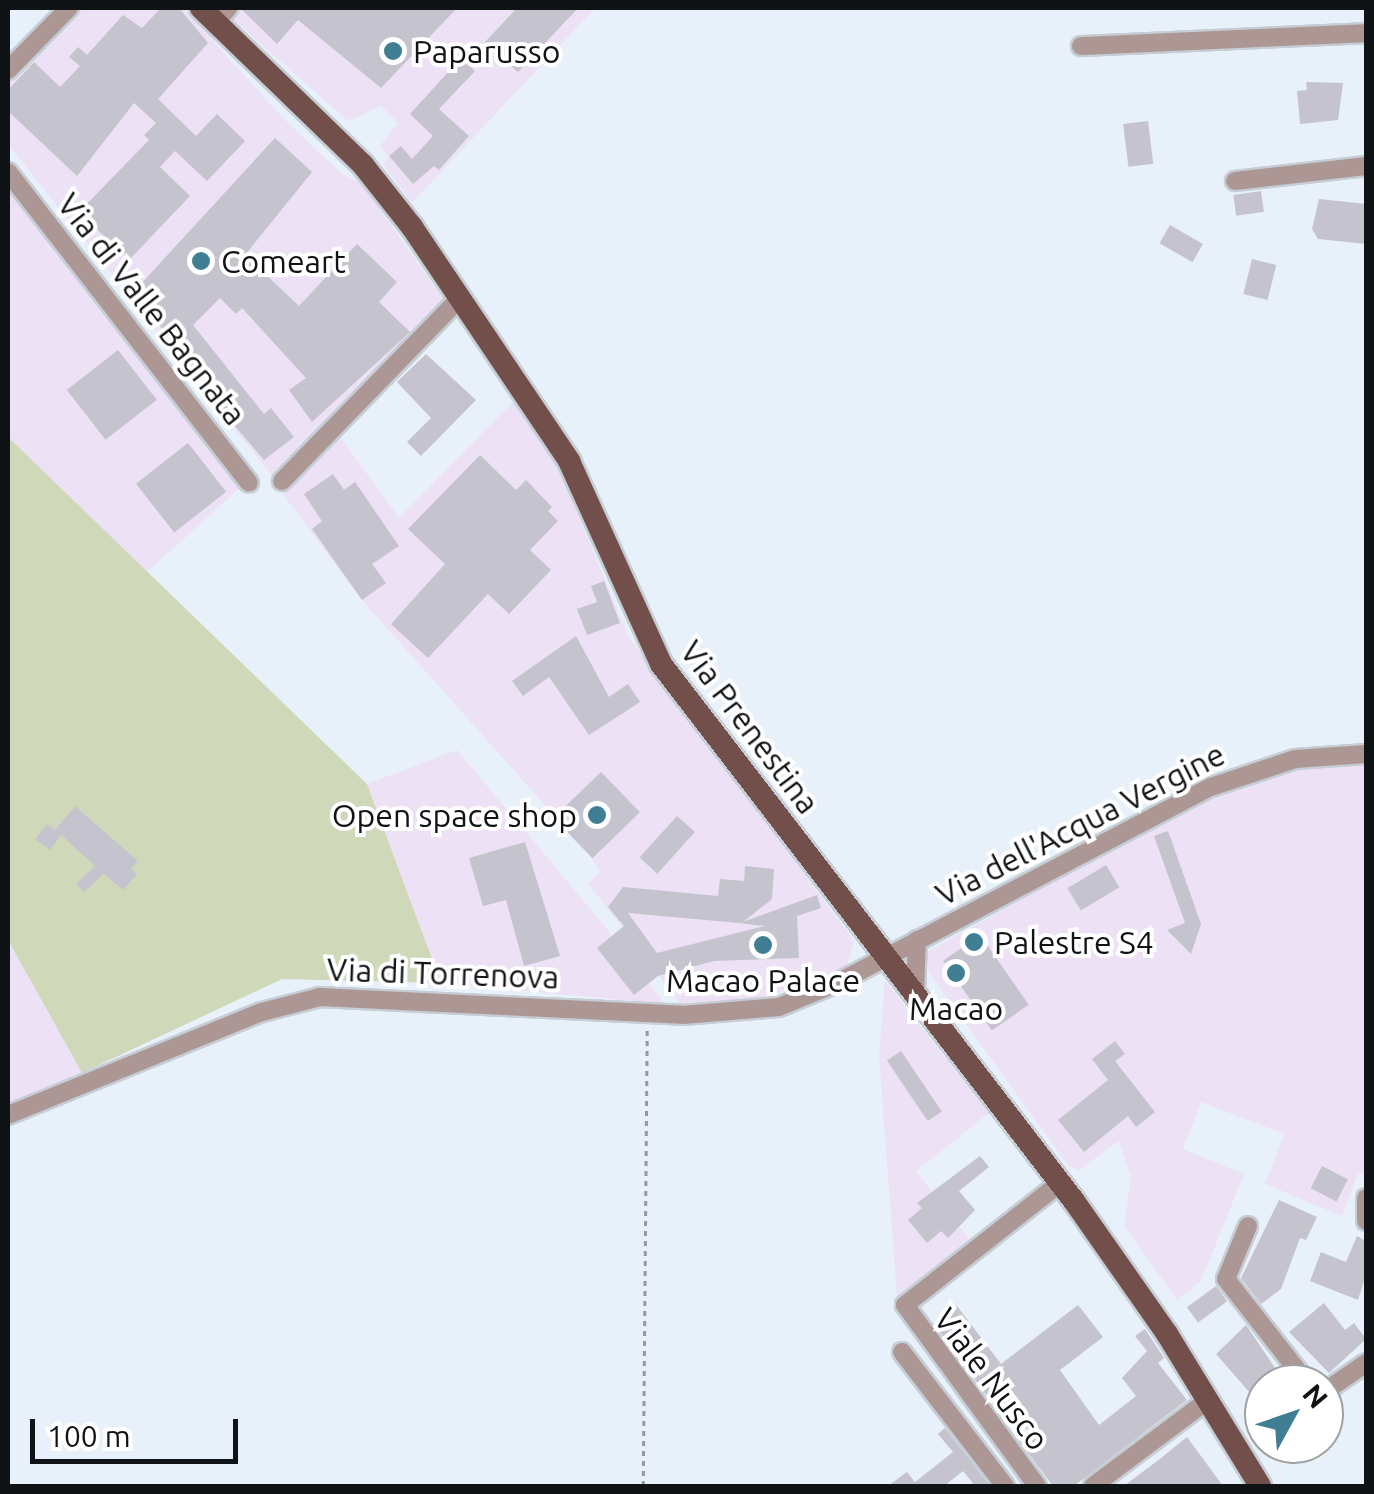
<!DOCTYPE html>
<style>
body{margin:0}
#map{position:relative;width:1374px;height:1494px;overflow:hidden;background:#e8f1f9;font-family:Ubuntu,sans-serif}
div>[style]{position:absolute}
.industrial>*{inset:0;background:#ede1f5}
.green>*{inset:0;background:#cfd9ba}
.building>*{inset:0;background:#c5c3cd;transform-origin:0 0}
.path>*{height:2.5px;margin-top:-1.25px;transform-origin:0;background:repeating-linear-gradient(90deg,#92999f 0 5px,transparent 0 10px)}
.roads{filter:drop-shadow(2px 0 #c5cdd5) drop-shadow(-2px 0 #c5cdd5) drop-shadow(0 2px #c5cdd5) drop-shadow(0 -2px #c5cdd5)}
.minor>*{height:18px;margin:-9px;padding:0 9px;transform-origin:9px;border-radius:9px;background:#ad9794}
.major>*{height:22px;margin:-11px;padding:0 11px;transform-origin:11px;border-radius:11px;background:#724f4a}
.dots>*{width:28px;height:28px;translate:-50% -50%;box-sizing:border-box;border:5px solid #fff;border-radius:50%}
span{translate:-50% -50%;white-space:nowrap;text-align:center;line-height:1.15;-webkit-text-stroke:8px #fff;paint-order:stroke}
.poi-label{font-size:32px;color:#101316}
.left{translate:0 -50%;text-align:left}
.right{translate:-100% -50%;text-align:right}
.street-label{font-size:32px;color:#101316}
.frame{position:absolute;inset:0;border:10px solid #101316;pointer-events:none}
.north{position:absolute;left:1244px;top:1364px;width:100px;height:100px;box-sizing:border-box;background:#fff;border:2px solid #9fa1a2;border-radius:50%;rotate:50deg;font-size:28px;font-weight:700;line-height:40px;text-align:center;color:#101316}
.north::after{content:'';display:block;margin:auto;width:35px;height:45px;background:#407e93;clip-path:polygon(50% 0,100% 100%,50% 72%,0 100%)}
.scale{position:absolute;left:30px;top:1419px;width:208px;height:45px;box-sizing:border-box;border:5px solid #101316;border-top:0;padding-left:12px;font-size:30px;line-height:35px;white-space:nowrap;color:#101316;-webkit-text-stroke:8px #fff;paint-order:stroke}
</style>
<div id="map">
<div class="industrial">
<div style="clip-path:polygon(79px 8px,183px 8px,283px 118px,343px 175px,360px 182px,445px 301px,274px 478px,8px 144px,8px 84px)"></div>
<div style="clip-path:polygon(235px 8px,595px 8px,412px 203px,383px 164px,389px 156px,380px 146px,398px 123px,381px 106px,348px 121px,229px 16px)"></div>
<div style="clip-path:polygon(8px 186px,241px 487px,147px 572px,8px 437px)"></div>
<div style="clip-path:polygon(515px 400px,556px 461px,628px 636px,854px 941px,847px 966px,762px 999px,680px 1004px,588px 883px,600px 873px,592px 858px,362px 600px,282px 493px,336px 431px,399px 518px)"></div>
<div style="clip-path:polygon(457px 750px,612px 935px,665px 1004px,441px 983px,367px 784px)"></div>
<div style="clip-path:polygon(1312px 761px,1366px 763px,1366px 1176px,1358px 1173px,1342px 1216px,1265px 1184px,1284px 1134px,1201px 1102px,1183px 1149px,1244px 1174px,1201px 1281px,1177px 1300px,1124px 1226px,1131px 1177px,1119px 1141px,1079px 1170px,1069px 1167px,918px 957px,1191px 805px)"></div>
<div style="clip-path:polygon(8px 940px,82px 1073px,8px 1103px)"></div>
<div style="clip-path:polygon(885px 981px,989px 1113px,916px 1171px,970px 1240px,897px 1296px,879px 1055px)"></div>
</div>
<div class="green">
<div style="clip-path:polygon(8px 437px,367px 784px,441px 983px,282px 979px,82px 1073px,8px 940px)"></div>
</div>
<div class="building">
<div style="clip-path:polygon(161px 8px,179px 8px,208px 43px,158px 99px,196px 136px,217px 114px,245px 141px,207px 181px,175px 151px,160px 167px,190px 196px,129px 260px,79px 212px,149px 140px,144px 135px,156px 123px,134px 103px,77px 176px,8px 111px,8px 90px,34px 62px,60px 87px,80px 66px,69px 57px,78px 47px,87px 55px,123px 15px,142px 28px)"></div>
<div style="clip-path:polygon(240px 8px,457px 8px,381px 88px,298px 20px,277px 44px)"></div>
<div style="clip-path:polygon(517px 8px,578px 8px,518px 72px,485px 42px)"></div>
<div style="clip-path:polygon(461px 58px,475px 71px,439px 109px,469px 136px,439px 170px,434px 166px,413px 184px,389px 156px,401px 146px,412px 159px,433px 136px,410px 114px)"></div>
<div style="clip-path:polygon(1306px 82px,1343px 83px,1338px 120px,1300px 124px,1297px 91px,1307px 90px)"></div>
<div style="left:1148px;top:121px;width:43px;height:25px;rotate:83deg"></div>
<div style="clip-path:polygon(275px 138px,312px 172px,245px 255px,299px 306px,357px 244px,397px 282px,379px 302px,410px 332px,312px 422px,289px 390px,306px 378px,242px 308px,236px 314px,220px 298px,193px 325px,264px 414px,271px 408px,294px 437px,264px 460px,171px 352px,180px 344px,128px 298px)"></div>
<div style="left:1261px;top:191px;width:21px;height:28px;rotate:82deg"></div>
<div style="clip-path:polygon(1319px 199px,1366px 204px,1366px 244px,1318px 239px,1312px 229px)"></div>
<div style="left:1170px;top:225px;width:38px;height:21px;rotate:30deg"></div>
<div style="left:1252px;top:259px;width:25px;height:36px;rotate:14deg"></div>
<div style="left:118px;top:350px;width:63px;height:65px;rotate:52deg"></div>
<div style="clip-path:polygon(426px 354px,476px 400px,421px 456px,407px 442px,431px 418px,397px 382px)"></div>
<div style="left:188px;top:443px;width:62px;height:66px;rotate:52deg"></div>
<div style="clip-path:polygon(480px 455px,516px 490px,526px 480px,552px 507px,548px 511px,558px 521px,530px 550px,551px 570px,509px 614px,488px 594px,428px 658px,391px 624px,445px 564px,408px 529px)"></div>
<div style="clip-path:polygon(333px 474px,344px 490px,355px 482px,399px 546px,372px 564px,386px 583px,362px 600px,312px 529px,322px 521px,304px 494px)"></div>
<div style="clip-path:polygon(604px 581px,620px 623px,587px 635px,577px 609px,597px 602px,591px 586px)"></div>
<div style="clip-path:polygon(576px 636px,609px 697px,628px 684px,640px 702px,589px 735px,549px 677px,523px 696px,512px 681px)"></div>
<div style="left:601px;top:772px;width:56px;height:66px;rotate:46deg"></div>
<div style="clip-path:polygon(75px 806px,138px 861px,131px 869px,137px 874px,123px 890px,104px 874px,84px 892px,76px 884px,95px 866px,61px 835px,50px 850px,35px 839px,47px 824px,55px 830px)"></div>
<div style="left:677px;top:816px;width:24px;height:56px;rotate:42deg"></div>
<div style="clip-path:polygon(1168px 831px,1201px 924px,1191px 954px,1167px 930px,1185px 923px,1154px 836px)"></div>
<div style="clip-path:polygon(525px 842px,560px 956px,524px 966px,506px 900px,483px 906px,469px 858px)"></div>
<div style="left:1106px;top:865px;width:26px;height:45px;rotate:59deg"></div>
<div style="clip-path:polygon(evenodd,745px 866px,774px 869px,772px 899px,743px 922px,817px 895px,821px 908px,797px 916px,799px 958px,714px 961px,658px 976px,634px 995px,597px 948px,624px 926px,608px 907px,623px 887px,718px 896px,720px 879px,744px 881px,745px 866px,628px 913px,739px 923px,765px 926px,657px 953px,628px 913px)"></div>
<div style="left:980px;top:935px;width:85px;height:45px;rotate:55deg"></div>
<div style="clip-path:polygon(1115px 1041px,1125px 1054px,1115px 1061px,1155px 1112px,1136px 1127px,1128px 1116px,1084px 1152px,1058px 1120px,1108px 1080px,1092px 1059px)"></div>
<div style="left:901px;top:1051px;width:73px;height:17px;rotate:56deg"></div>
<div style="clip-path:polygon(980px 1156px,989px 1167px,959px 1191px,975px 1210px,948px 1238px,941px 1231px,927px 1243px,908px 1220px,922px 1208px,917px 1203px)"></div>
<div style="left:1322px;top:1166px;width:29px;height:25px;rotate:27deg"></div>
<div style="clip-path:polygon(1279px 1200px,1317px 1217px,1306px 1240px,1300px 1238px,1281px 1289px,1261px 1304px,1241px 1278px)"></div>
<div style="clip-path:polygon(1357px 1236px,1366px 1241px,1366px 1275px,1358px 1300px,1310px 1281px,1321px 1252px,1346px 1262px)"></div>
<div style="left:1216px;top:1286px;width:19px;height:36px;rotate:54deg"></div>
<div style="clip-path:polygon(1324px 1303px,1345px 1330px,1354px 1323px,1366px 1339px,1329px 1373px,1289px 1332px)"></div>
<div style="clip-path:polygon(1078px 1305px,1103px 1337px,1060px 1370px,1099px 1425px,1136px 1396px,1122px 1378px,1147px 1351px,1135px 1336px,1145px 1329px,1164px 1358px,1158px 1363px,1187px 1400px,1074px 1486px,1053px 1486px,1019px 1441px,1030px 1433px,1008px 1403px,998px 1411px,934px 1324px,957px 1306px,1001px 1364px)"></div>
<div style="clip-path:polygon(1246px 1325px,1286px 1384px,1264px 1384px,1264px 1409px,1216px 1354px)"></div>
<div style="clip-path:polygon(945px 1428px,990px 1486px,975px 1486px,963px 1471px,944px 1486px,888px 1486px,907px 1472px,915px 1482px,953px 1452px,938px 1434px)"></div>
<div style="clip-path:polygon(1187px 1437px,1223px 1486px,1124px 1486px,1161px 1458px)"></div>
</div>
<div class="path">
<div style="left:643px;top:1486px;width:457px;rotate:-89.5deg"></div>
</div>
<div class="roads">
<div class="minor">
<div style="left:215px;top:23px;width:20px;rotate:-49deg"></div>
<div style="left:1081px;top:46px;width:285px;rotate:-2.6deg"></div>
<div style="left:8px;top:70px;width:87px;rotate:-45.5deg"></div>
<div style="left:8px;top:172px;width:393px;rotate:52.2deg"></div>
<div style="left:1235px;top:181px;width:132px;rotate:-6.5deg"></div>
<div style="left:282px;top:481px;width:257px;rotate:-45.8deg"></div>
<div style="left:915px;top:994px;width:54px;rotate:-87.9deg"></div>
<div style="left:8px;top:1115px;width:274px;rotate:-22.1deg"></div>
<div style="left:262px;top:1012px;width:60px;rotate:-14.5deg"></div>
<div style="left:320px;top:997px;width:363px;rotate:2.8deg"></div>
<div style="left:683px;top:1015px;width:96px;rotate:-4.8deg"></div>
<div style="left:779px;top:1007px;width:63px;rotate:-22.5deg"></div>
<div style="left:837px;top:983px;width:422px;rotate:-27.7deg"></div>
<div style="left:1211px;top:787px;width:89px;rotate:-18.4deg"></div>
<div style="left:1295px;top:759px;width:71px;rotate:-4deg"></div>
<div style="left:1366px;top:1198px;width:23px;rotate:90deg"></div>
<div style="left:1248px;top:1226px;width:57px;rotate:112.5deg"></div>
<div style="left:1226px;top:1279px;width:133px;rotate:52deg"></div>
<div style="left:902px;top:1352px;width:169px;rotate:52.5deg"></div>
<div style="left:1324px;top:1392px;width:51px;rotate:-34.6deg"></div>
<div style="left:1037px;top:1486px;width:224px;rotate:-126.1deg"></div>
<div style="left:905px;top:1305px;width:197px;rotate:-38.2deg"></div>
<div style="left:1093px;top:1486px;width:144px;rotate:-36.8deg"></div>
</div>
<div class="major">
<div style="left:201px;top:8px;width:226px;rotate:44.1deg"></div>
<div style="left:363px;top:165px;width:79px;rotate:51.7deg"></div>
<div style="left:412px;top:227px;width:282px;rotate:56.1deg"></div>
<div style="left:569px;top:461px;width:223px;rotate:65.6deg"></div>
<div style="left:661px;top:664px;width:677px;rotate:52.44deg"></div>
<div style="left:1074px;top:1201px;width:162px;rotate:55deg"></div>
<div style="left:1167px;top:1334px;width:178px;rotate:58.5deg"></div>
</div>
</div>
<div class="dots">
<div style="left:393px;top:51px;background:#407e93"></div>
<div style="left:201px;top:261px;background:#407e93"></div>
<div style="left:597px;top:815px;background:#407e93"></div>
<div style="left:974px;top:942px;background:#407e93"></div>
<div style="left:763px;top:945px;background:#407e93"></div>
<div style="left:956px;top:973px;background:#407e93"></div>
</div>
<div class="poi-label">
<span class="left" style="left:413px;top:51px">Paparusso</span>
<span class="left" style="left:221px;top:261px">Comeart</span>
<span class="right" style="left:577px;top:815px">Open space shop</span>
<span class="left" style="left:994px;top:942px">Palestre S4</span>
<span style="left:763px;top:980px">Macao Palace</span>
<span style="left:956px;top:1008px">Macao</span>
</div>
<div class="street-label">
<span style="left:152px;top:309px;rotate:52deg">Via di Valle Bagnata</span>
<span style="left:750px;top:727px;rotate:53deg">Via Prenestina</span>
<span style="left:1080px;top:824px;rotate:-27deg">Via dell'Acqua Vergine</span>
<span style="left:443px;top:973px;rotate:2deg">Via di Torrenova</span>
<span style="left:992px;top:1379px;rotate:53deg">Viale Nusco</span>
</div>
<div class="frame"></div>
<div class="north">N</div>
<div class="scale">100 m</div>
</div>
